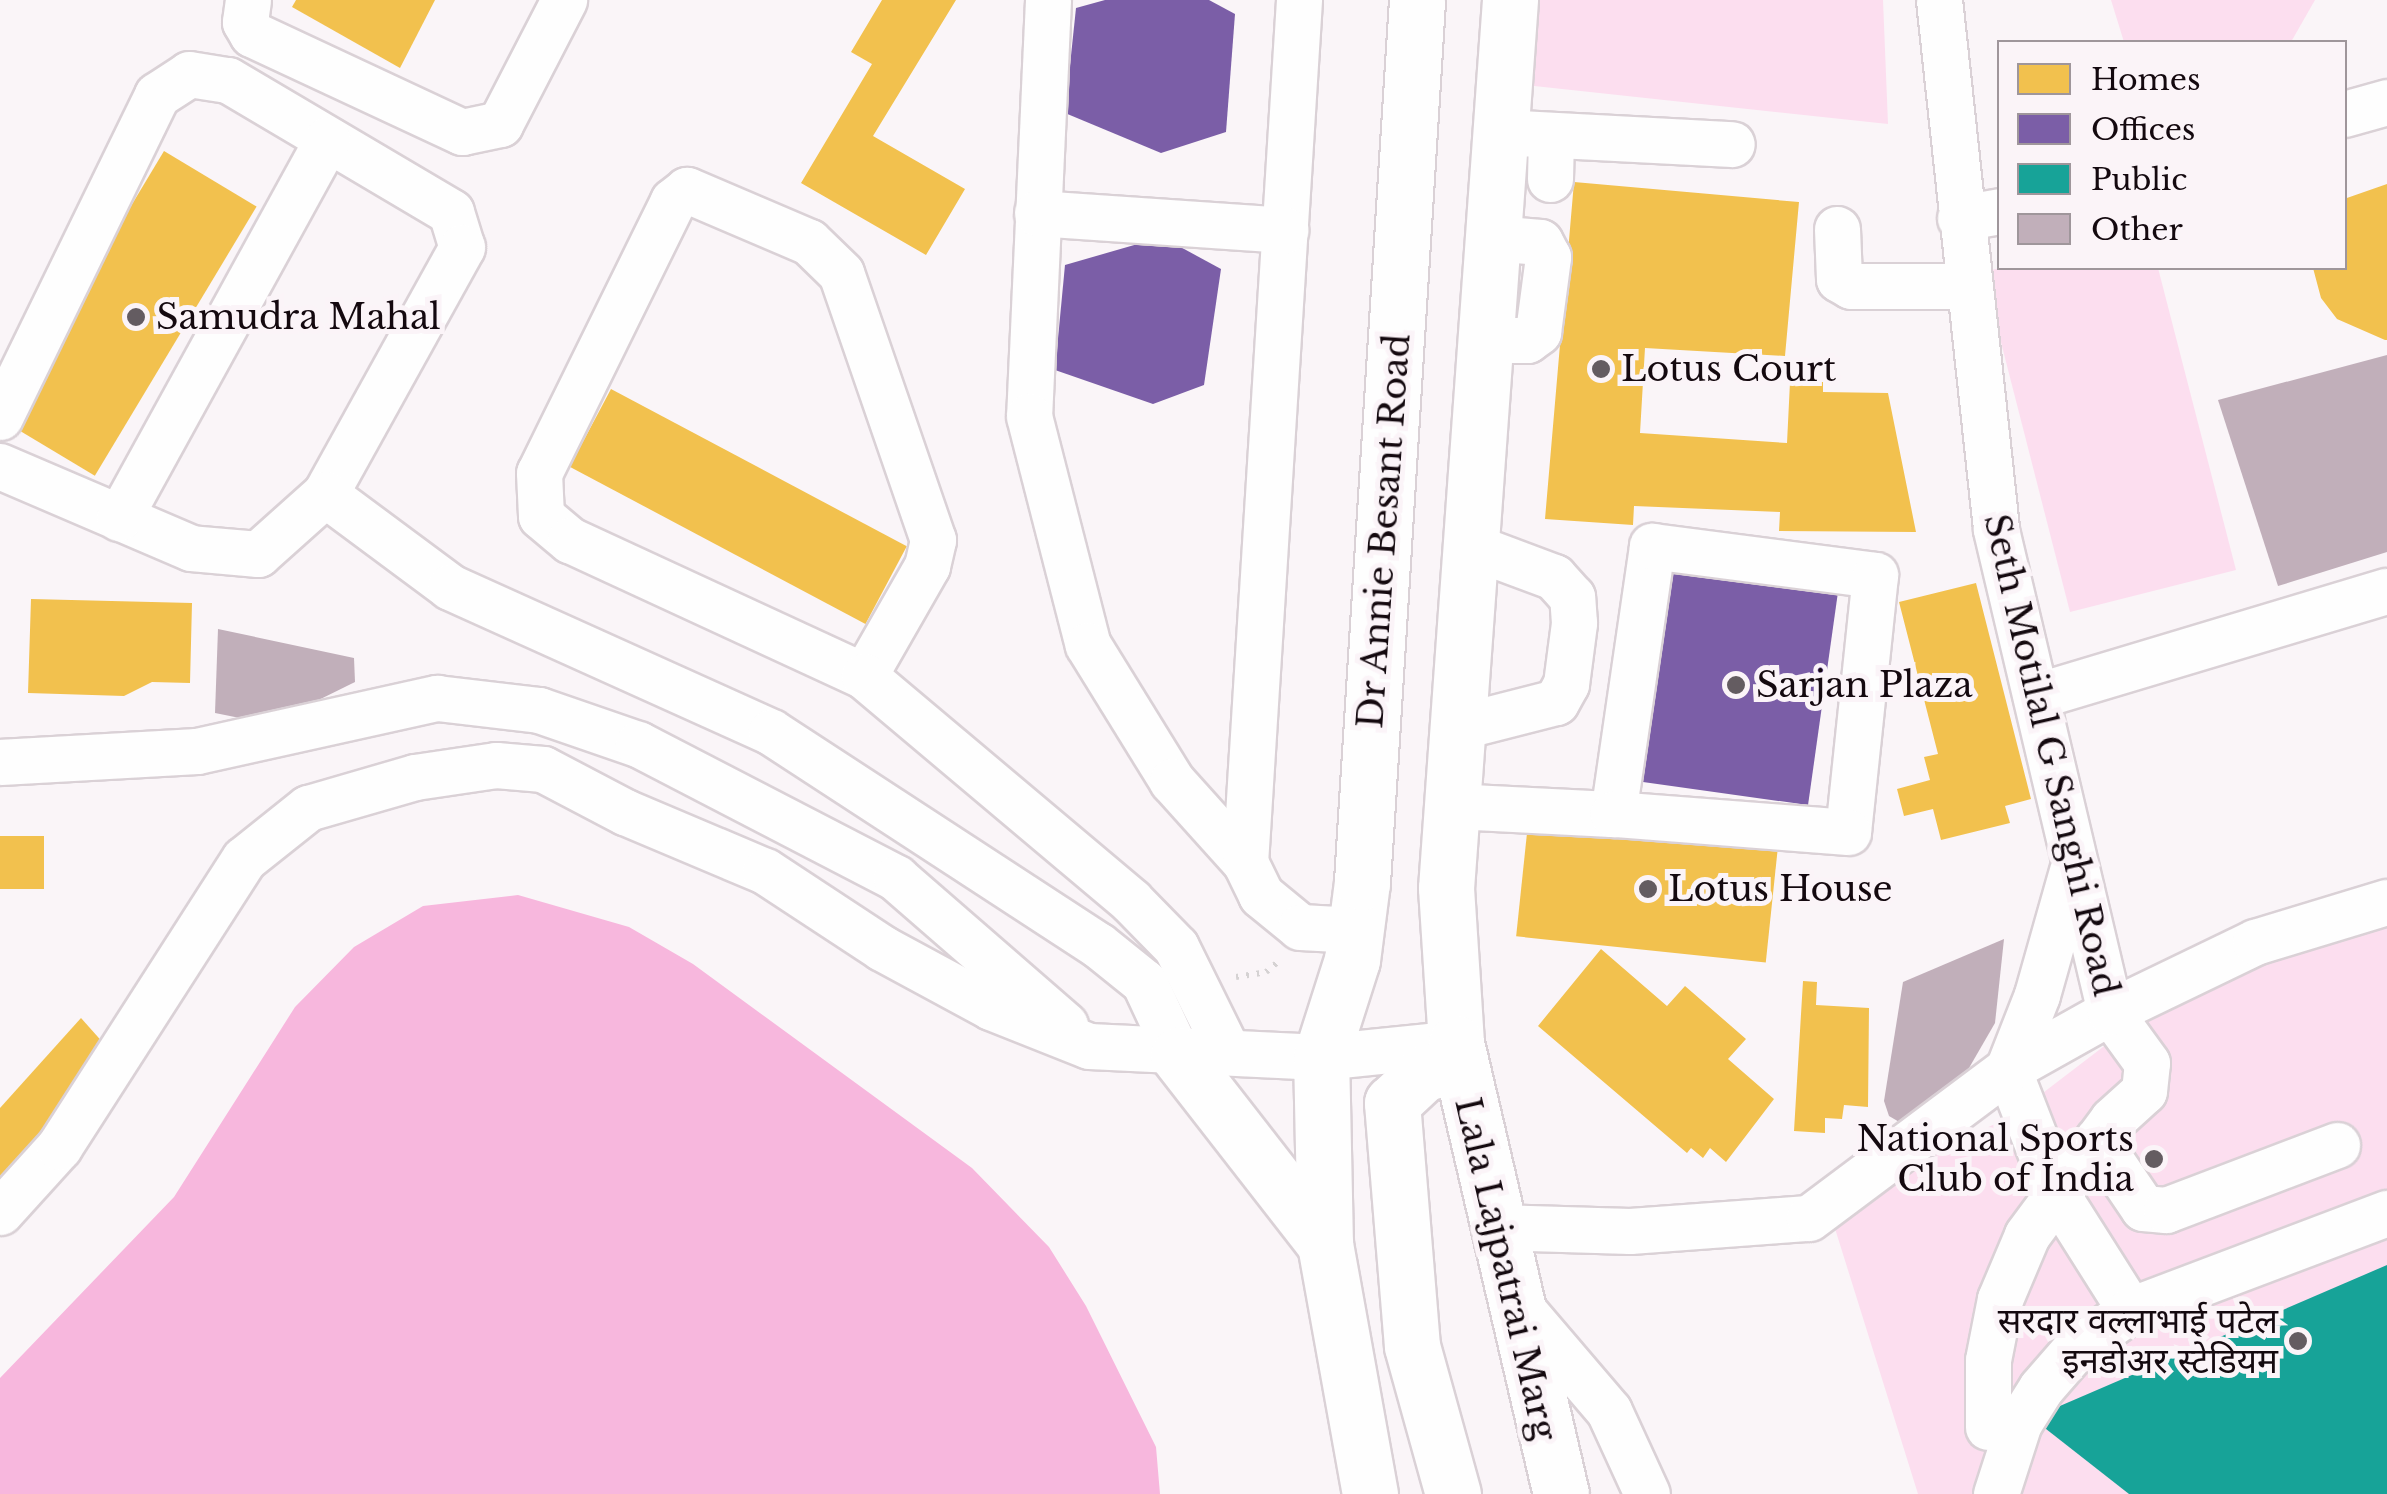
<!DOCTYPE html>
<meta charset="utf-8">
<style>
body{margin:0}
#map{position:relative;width:2387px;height:1494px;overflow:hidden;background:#faf5f8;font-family:"Libre Baskerville","Noto Sans Devanagari",serif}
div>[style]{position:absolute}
.green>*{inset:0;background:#fcdeef}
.water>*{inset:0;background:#f7b7dd}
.homes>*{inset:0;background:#f2c14e;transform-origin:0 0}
.offices>*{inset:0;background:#7b5ea7;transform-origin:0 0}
.public>*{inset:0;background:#17a398}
.building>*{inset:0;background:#c1afba}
.path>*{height:6px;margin-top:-3px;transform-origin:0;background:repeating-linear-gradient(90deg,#d5d2d3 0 2.5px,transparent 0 10.5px)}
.roads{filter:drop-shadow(2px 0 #dad1d6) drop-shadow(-2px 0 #dad1d6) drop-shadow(0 2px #dad1d6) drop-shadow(0 -2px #dad1d6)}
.minor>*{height:45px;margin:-22.5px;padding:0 22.5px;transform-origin:22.5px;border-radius:22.5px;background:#fefefe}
.major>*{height:55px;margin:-27.5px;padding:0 27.5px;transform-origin:27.5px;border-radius:27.5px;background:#fefefe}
.highway>*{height:55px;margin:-27.5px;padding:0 27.5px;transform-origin:27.5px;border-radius:27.5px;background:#fefefe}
.dots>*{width:28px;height:28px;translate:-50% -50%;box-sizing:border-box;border:5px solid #fbf4f8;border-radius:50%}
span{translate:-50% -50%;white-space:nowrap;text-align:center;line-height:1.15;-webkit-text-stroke:10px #fbf4f8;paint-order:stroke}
.poi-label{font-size:35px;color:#14090f}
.left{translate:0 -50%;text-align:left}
.right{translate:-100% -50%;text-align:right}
.street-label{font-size:35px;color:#14090f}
.legend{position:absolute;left:1997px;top:40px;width:350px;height:230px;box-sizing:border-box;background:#fbf4f8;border:2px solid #9f969b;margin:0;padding:12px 18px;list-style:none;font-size:30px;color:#14090f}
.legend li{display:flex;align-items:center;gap:20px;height:50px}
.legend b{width:50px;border:2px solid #9f969b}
</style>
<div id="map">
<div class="green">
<div style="clip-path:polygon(1531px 0,1883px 0,1888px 124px,1525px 85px)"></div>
<div style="clip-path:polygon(2111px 0,2315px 0,2291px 42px,2124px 42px)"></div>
<div style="clip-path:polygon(2000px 268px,2158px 268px,2236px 570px,2070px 612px,1983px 272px)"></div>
<div style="clip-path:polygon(2387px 900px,2387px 1494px,1918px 1494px,1827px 1203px,2014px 1115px,2205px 969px)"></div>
</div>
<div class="water">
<div style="clip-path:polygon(518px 895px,629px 927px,693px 964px,972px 1168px,1049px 1247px,1086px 1306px,1156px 1447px,1160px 1494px,0 1494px,0 1378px,174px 1197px,295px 1007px,354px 947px,423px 906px)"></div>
</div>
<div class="homes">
<div style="clip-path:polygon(296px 0,435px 0,400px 68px,292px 7px)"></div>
<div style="clip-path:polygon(882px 0,956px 0,873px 136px,965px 189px,926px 255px,801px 183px,872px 64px,851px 52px)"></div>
<div style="left:164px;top:151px;width:108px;height:314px;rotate:31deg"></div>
<div style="clip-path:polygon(1574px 182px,1799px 202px,1785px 356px,1645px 348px,1640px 433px,1787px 443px,1790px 382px,1823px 382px,1823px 392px,1888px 393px,1916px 532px,1779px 531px,1780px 512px,1634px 506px,1633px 525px,1545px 519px)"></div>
<div style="clip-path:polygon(2387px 184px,2387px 340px,2385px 340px,2337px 319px,2321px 298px,2313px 268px,2344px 268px,2344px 199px)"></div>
<div style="left:611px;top:389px;width:335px;height:88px;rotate:28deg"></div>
<div style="clip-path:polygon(1976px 583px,2031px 799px,2005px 806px,2010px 823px,1941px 840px,1933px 809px,1904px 816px,1897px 789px,1930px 780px,1924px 757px,1938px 754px,1899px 602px)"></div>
<div style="clip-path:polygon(31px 599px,192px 603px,190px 683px,152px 682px,124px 696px,28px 693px)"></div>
<div style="left:1529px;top:814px;width:251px;height:123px;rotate:6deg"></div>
<div style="left:0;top:836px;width:44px;height:53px"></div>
<div style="clip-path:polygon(1601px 949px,1667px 1006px,1685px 986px,1746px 1039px,1728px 1059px,1774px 1099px,1726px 1162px,1710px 1148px,1703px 1158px,1691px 1148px,1687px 1153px,1538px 1026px)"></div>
<div style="clip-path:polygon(1803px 981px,1817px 982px,1816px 1005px,1869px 1008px,1868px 1107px,1844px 1105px,1842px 1119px,1825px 1118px,1825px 1133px,1794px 1131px)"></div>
<div style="clip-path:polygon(81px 1018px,114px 1055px,0 1185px,0 1108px)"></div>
</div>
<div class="offices">
<div style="clip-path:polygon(1105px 0,1209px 0,1235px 14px,1226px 132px,1161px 153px,1065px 113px,1076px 8px)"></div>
<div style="clip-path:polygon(1162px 237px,1221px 269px,1204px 385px,1153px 404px,1055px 370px,1065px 265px)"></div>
<div style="left:1659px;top:565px;width:181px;height:217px;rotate:8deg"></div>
</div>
<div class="public">
<div style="clip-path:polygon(2387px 1265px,2387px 1494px,2129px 1494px,2032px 1418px)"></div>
</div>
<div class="building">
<div style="clip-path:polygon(2387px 355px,2387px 552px,2278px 586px,2218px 400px)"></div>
<div style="clip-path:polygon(218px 629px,354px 658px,355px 682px,270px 724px,215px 713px)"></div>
<div style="clip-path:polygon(2004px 939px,1995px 1023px,1969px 1068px,1929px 1106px,1901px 1123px,1889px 1116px,1884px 1101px,1903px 982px)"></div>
</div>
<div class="path">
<div style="left:1236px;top:977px;width:30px;rotate:-9deg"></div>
<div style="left:1266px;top:972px;width:17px;rotate:-40deg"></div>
</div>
<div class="roads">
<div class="minor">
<div style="left:248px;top:0;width:22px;rotate:98deg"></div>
<div style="left:245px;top:22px;width:14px;rotate:60deg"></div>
<div style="left:252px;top:34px;width:232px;rotate:25deg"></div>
<div style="left:462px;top:132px;width:39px;rotate:-12deg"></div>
<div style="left:500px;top:124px;width:140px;rotate:-62.7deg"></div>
<div style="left:1048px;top:0;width:416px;rotate:92.6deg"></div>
<div style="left:1029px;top:416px;width:236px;rotate:75.6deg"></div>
<div style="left:1088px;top:645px;width:160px;rotate:58.3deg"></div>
<div style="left:1172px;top:781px;width:109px;rotate:48deg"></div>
<div style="left:1299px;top:0;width:864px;rotate:93.58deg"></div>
<div style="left:1245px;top:862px;width:37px;rotate:64deg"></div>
<div style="left:1261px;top:895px;width:50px;rotate:39.4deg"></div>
<div style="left:1300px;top:927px;width:56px;rotate:3.1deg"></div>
<div style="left:2344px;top:114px;width:45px;rotate:-15.6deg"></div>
<div style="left:1500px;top:132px;width:232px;rotate:3deg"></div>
<div style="left:1550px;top:179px;width:44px;rotate:-88.7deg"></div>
<div style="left:1037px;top:213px;width:249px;rotate:3.9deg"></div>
<div style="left:1960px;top:218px;width:41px;rotate:-9.9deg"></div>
<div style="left:1837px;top:229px;width:50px;rotate:87.7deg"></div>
<div style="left:1839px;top:279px;width:14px;rotate:30deg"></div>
<div style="left:1851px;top:286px;width:116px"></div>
<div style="left:1485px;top:340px;width:42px"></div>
<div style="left:1527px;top:340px;width:14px;rotate:-36deg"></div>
<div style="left:1538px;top:332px;width:76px;rotate:-82.4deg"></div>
<div style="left:1548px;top:257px;width:17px;rotate:-118deg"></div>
<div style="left:1540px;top:242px;width:47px;rotate:-175.1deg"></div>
<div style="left:0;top:417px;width:358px;rotate:-64deg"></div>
<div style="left:157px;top:95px;width:38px;rotate:-33deg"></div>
<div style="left:189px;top:74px;width:39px;rotate:9deg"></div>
<div style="left:228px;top:80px;width:259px;rotate:30.6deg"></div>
<div style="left:451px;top:212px;width:37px;rotate:73deg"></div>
<div style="left:462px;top:247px;width:282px;rotate:119deg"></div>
<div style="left:325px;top:494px;width:90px;rotate:138.2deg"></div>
<div style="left:258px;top:554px;width:67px;rotate:-174.9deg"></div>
<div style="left:191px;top:548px;width:208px;rotate:-156.8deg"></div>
<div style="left:325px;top:494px;width:156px;rotate:36.6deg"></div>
<div style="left:450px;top:587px;width:352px;rotate:24.3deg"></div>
<div style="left:771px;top:732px;width:390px;rotate:33.1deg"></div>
<div style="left:1098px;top:945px;width:59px;rotate:38.8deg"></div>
<div style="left:1144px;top:982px;width:81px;rotate:65deg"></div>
<div style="left:119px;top:518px;width:432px;rotate:-61.2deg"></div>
<div style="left:864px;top:676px;width:127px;rotate:-60.2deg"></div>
<div style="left:927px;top:566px;width:27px;rotate:-77deg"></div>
<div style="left:933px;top:540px;width:282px;rotate:-109deg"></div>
<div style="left:841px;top:273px;width:45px;rotate:-135.9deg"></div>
<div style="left:809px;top:242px;width:133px;rotate:-156.9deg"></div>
<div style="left:687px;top:190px;width:18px;rotate:142deg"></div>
<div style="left:673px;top:201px;width:303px;rotate:116.2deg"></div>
<div style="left:539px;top:473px;width:43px;rotate:87.3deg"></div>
<div style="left:541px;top:516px;width:38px;rotate:40deg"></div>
<div style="left:570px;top:540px;width:324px;rotate:24.8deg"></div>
<div style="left:864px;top:676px;width:349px;rotate:40.1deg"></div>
<div style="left:1131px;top:901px;width:64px;rotate:45.6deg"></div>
<div style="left:1176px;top:947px;width:117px;rotate:63.7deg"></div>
<div style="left:2036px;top:696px;width:366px;rotate:-16.7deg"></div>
<div style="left:1458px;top:727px;width:101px;rotate:-14.3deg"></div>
<div style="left:1556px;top:702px;width:21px;rotate:-61deg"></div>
<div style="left:1566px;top:684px;width:62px;rotate:-82.5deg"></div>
<div style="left:1574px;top:623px;width:26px;rotate:-94deg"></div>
<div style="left:1572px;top:597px;width:27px;rotate:-132deg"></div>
<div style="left:1554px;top:577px;width:89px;rotate:-159.5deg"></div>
<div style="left:0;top:762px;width:197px;rotate:-3.2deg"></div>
<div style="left:197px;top:751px;width:246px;rotate:-12.5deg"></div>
<div style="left:437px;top:698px;width:103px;rotate:6.7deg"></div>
<div style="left:539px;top:710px;width:105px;rotate:19deg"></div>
<div style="left:638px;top:744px;width:291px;rotate:27.4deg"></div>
<div style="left:896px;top:878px;width:224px;rotate:41deg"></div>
<div style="left:1453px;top:806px;width:160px;rotate:2.9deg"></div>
<div style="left:1613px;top:814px;width:271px;rotate:-81.7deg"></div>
<div style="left:1652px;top:546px;width:225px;rotate:7.4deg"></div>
<div style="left:1875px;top:575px;width:258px;rotate:96deg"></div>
<div style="left:1848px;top:832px;width:236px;rotate:-175.6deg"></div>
<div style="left:2072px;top:871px;width:129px;rotate:105.8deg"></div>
<div style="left:2037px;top:995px;width:79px;rotate:111.4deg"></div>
<div style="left:2008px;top:1069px;width:133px;rotate:68.8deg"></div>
<div style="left:2056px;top:1193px;width:138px;rotate:57.7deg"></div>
<div style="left:2097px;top:1140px;width:82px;rotate:55.9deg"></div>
<div style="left:2143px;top:1208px;width:23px;rotate:5deg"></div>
<div style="left:2166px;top:1210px;width:183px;rotate:-20.8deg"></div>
<div style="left:0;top:1212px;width:88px;rotate:-47.8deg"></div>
<div style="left:59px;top:1147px;width:342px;rotate:-57.3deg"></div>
<div style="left:244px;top:859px;width:82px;rotate:-38.6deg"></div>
<div style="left:308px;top:808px;width:111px;rotate:-16.2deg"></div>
<div style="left:415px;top:777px;width:82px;rotate:-8.4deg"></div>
<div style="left:496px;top:765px;width:47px;rotate:4.9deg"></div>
<div style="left:543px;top:769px;width:93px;rotate:27.7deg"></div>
<div style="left:625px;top:812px;width:152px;rotate:22.9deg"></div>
<div style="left:765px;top:871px;width:140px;rotate:33.3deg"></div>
<div style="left:882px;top:948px;width:124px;rotate:28.4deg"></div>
<div style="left:991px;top:1007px;width:105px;rotate:21.7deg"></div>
<div style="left:1089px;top:1046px;width:232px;rotate:2.7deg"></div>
<div style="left:1321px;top:1057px;width:136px;rotate:-5.9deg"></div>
<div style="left:1495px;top:1227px;width:135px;rotate:1.7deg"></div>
<div style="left:1630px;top:1231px;width:179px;rotate:-4.2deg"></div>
<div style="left:1809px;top:1218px;width:249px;rotate:-36.8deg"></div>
<div style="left:2008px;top:1069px;width:117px;rotate:-29.2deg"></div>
<div style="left:2110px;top:1012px;width:497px;rotate:-103.3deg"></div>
<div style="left:1996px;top:528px;width:531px;rotate:-96.16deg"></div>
<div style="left:1516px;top:1302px;width:143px;rotate:49.5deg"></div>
<div style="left:1609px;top:1411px;width:91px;rotate:65.4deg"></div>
<div style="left:1988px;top:1427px;width:67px;rotate:-90deg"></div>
<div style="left:1988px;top:1360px;width:62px;rotate:-78.9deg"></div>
<div style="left:2000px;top:1299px;width:69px;rotate:-67.1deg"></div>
<div style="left:2027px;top:1235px;width:143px;rotate:-53.5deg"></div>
<div style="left:2112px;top:1120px;width:43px;rotate:-42.2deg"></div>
<div style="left:2144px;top:1091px;width:28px;rotate:-84deg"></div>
<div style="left:2147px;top:1063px;width:63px;rotate:-126deg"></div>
<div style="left:2110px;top:1012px;width:161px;rotate:-25.8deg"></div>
<div style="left:2255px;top:942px;width:138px;rotate:-16.9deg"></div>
<div style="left:1996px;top:1494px;width:75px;rotate:-72.1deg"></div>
<div style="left:2019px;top:1423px;width:41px;rotate:-57.8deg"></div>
<div style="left:2041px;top:1388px;width:50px;rotate:-49deg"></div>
<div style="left:2074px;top:1350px;width:69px;rotate:-35.5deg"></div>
<div style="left:2130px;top:1310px;width:275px;rotate:-20.7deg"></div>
</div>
<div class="major">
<div style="left:1510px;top:0;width:890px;rotate:94.12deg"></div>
<div style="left:1446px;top:888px;width:155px;rotate:86.3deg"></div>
<div style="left:1456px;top:1043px;width:463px;rotate:76.9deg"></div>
<div style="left:1178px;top:1055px;width:239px;rotate:52.1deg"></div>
<div style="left:1370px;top:1494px;width:254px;rotate:-100.2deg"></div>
<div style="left:1325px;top:1244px;width:187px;rotate:-91.2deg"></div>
<div style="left:1321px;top:1057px;width:102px;rotate:-72.3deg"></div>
<div style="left:1352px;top:960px;width:79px;rotate:-82.7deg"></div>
<div style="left:1362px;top:882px;width:884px;rotate:-86.43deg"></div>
</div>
<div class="highway">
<div style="left:1453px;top:1494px;width:154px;rotate:-105.5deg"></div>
<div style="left:1412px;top:1346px;width:244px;rotate:-94.7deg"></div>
<div style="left:1392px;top:1103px;width:44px;rotate:-43.2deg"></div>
<div style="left:1424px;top:1073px;width:37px;rotate:-13deg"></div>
</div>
</div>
<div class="dots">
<div style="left:136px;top:317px;background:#645c61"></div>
<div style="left:1601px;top:369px;background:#645c61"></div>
<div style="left:1736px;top:685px;background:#645c61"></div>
<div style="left:1648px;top:889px;background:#645c61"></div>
<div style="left:2154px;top:1159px;background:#645c61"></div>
<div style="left:2298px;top:1341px;background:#645c61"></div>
</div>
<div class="poi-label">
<span class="left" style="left:156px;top:317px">Samudra Mahal</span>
<span class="left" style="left:1621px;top:369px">Lotus Court</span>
<span class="left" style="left:1756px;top:685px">Sarjan Plaza</span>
<span class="left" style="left:1668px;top:889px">Lotus House</span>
<span class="right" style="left:2134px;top:1159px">National Sports<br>Club of India</span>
<span class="right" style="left:2278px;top:1341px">सरदार वल्लाभाई पटेल<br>इनडोअर स्टेडियम</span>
</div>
<div class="street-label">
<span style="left:1384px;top:531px;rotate:-86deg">Dr Annie Besant Road</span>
<span style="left:2051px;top:755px;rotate:77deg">Seth Motilal G Sanghi Road</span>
<span style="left:1506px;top:1269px;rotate:77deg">Lala Lajpatrai Marg</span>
</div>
<ul class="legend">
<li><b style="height:28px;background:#f2c14e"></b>Homes</li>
<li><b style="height:28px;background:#7b5ea7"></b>Offices</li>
<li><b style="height:28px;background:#17a398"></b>Public</li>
<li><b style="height:28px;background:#c1afba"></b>Other</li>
</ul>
</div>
